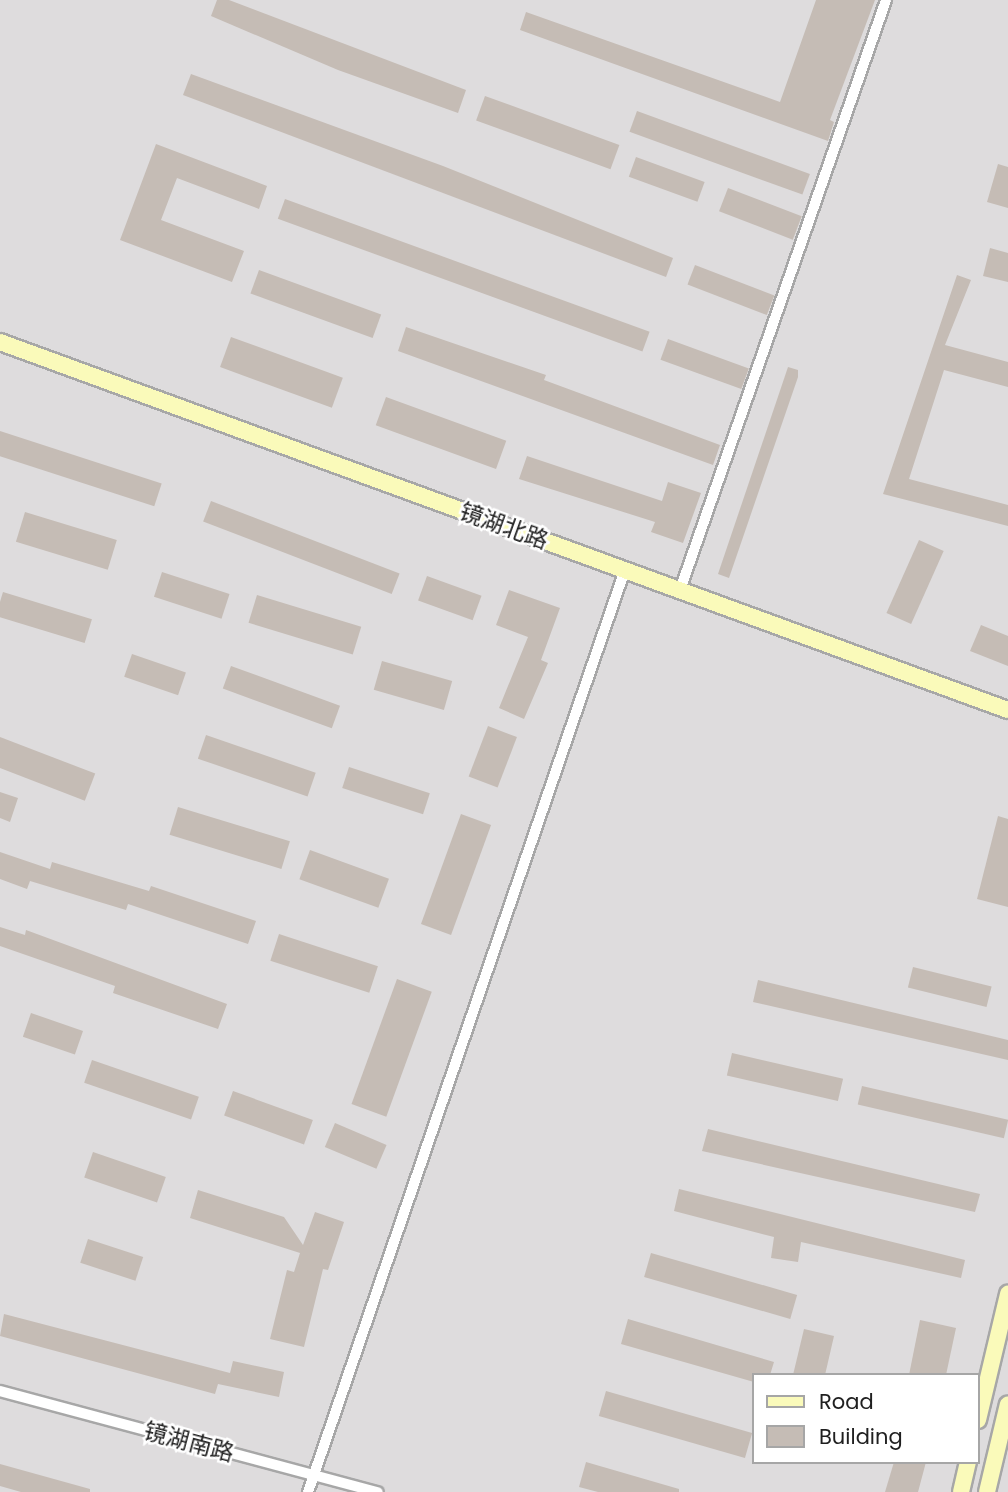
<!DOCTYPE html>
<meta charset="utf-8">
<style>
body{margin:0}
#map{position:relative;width:1008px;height:1492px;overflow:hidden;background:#f0ece6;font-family:Poppins,"Noto Sans SC",sans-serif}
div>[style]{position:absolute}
.residential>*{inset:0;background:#dedcdd}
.building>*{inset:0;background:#c5bcb5;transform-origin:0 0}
.roads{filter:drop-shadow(2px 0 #a7a7a7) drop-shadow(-2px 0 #a7a7a7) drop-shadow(0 2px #a7a7a7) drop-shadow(0 -2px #a7a7a7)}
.street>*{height:10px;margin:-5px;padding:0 5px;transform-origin:5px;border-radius:5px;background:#fff}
.secondary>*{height:16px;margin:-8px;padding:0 8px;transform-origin:8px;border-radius:8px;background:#fafaba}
span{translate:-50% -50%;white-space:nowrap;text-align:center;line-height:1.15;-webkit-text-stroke:5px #fff;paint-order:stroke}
.street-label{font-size:23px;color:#202020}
.legend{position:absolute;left:752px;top:1373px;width:228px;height:91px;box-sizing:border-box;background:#fff;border:2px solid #a6a6a6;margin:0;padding:9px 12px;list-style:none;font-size:21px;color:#202020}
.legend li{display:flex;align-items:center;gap:14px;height:35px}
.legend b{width:35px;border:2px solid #a6a6a6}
</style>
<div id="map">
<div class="residential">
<div style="clip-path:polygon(evenodd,0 0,1008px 0,1008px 1492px,0 1492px,0 0,754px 1375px,978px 1375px,978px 1462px,754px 1462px,754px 1375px)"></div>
</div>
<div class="building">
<div style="clip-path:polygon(217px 0,229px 0,466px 90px,458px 113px,338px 70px,211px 16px)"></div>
<div style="clip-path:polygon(816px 0,875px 0,830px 120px,834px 122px,828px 141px,520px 30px,526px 12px,780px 102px)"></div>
<div style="clip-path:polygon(191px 74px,443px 166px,673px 258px,666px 277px,183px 95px)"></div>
<div style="left:485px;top:96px;width:143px;height:26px;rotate:20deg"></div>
<div style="left:637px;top:111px;width:184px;height:22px;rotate:20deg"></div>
<div style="clip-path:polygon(156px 144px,267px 186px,259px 209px,177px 178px,161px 220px,244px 251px,232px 282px,120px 240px)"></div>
<div style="left:636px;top:157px;width:73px;height:21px;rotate:20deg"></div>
<div style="clip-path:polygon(998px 164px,1008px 167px,1008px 208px,987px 202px)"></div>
<div style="left:728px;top:188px;width:79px;height:25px;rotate:21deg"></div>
<div style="left:285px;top:199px;width:388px;height:21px;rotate:20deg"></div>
<div style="clip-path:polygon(990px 248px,1008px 253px,1008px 282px,983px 276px)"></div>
<div style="left:695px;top:265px;width:85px;height:21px;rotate:21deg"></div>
<div style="left:259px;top:270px;width:130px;height:25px;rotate:20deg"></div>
<div style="clip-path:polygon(957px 275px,971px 280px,945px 345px,1008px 362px,1008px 387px,944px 370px,909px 479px,1008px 505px,1008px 526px,883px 494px)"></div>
<div style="clip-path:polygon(406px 327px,546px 375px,544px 380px,720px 445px,713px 465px,398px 351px)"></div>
<div style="left:231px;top:337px;width:119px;height:32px;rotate:20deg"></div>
<div style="left:668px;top:339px;width:86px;height:22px;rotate:20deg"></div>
<div style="clip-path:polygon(788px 367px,798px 370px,798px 377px,729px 578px,718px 574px)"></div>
<div style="left:386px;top:397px;width:128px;height:30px;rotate:20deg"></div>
<div style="left:0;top:431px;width:170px;height:24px;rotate:18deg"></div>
<div style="clip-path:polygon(527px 456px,662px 501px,668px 482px,701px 493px,683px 543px,651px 532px,655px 522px,519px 479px)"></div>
<div style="left:211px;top:501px;width:202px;height:22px;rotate:21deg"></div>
<div style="left:25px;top:512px;width:96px;height:31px;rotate:17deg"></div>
<div style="left:919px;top:540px;width:27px;height:80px;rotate:24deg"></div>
<div style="left:162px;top:572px;width:71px;height:26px;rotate:18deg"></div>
<div style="left:427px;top:576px;width:58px;height:26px;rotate:20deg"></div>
<div style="clip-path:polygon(509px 590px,560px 608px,541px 660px,548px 663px,524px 719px,499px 708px,528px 637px,496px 625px)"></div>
<div style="left:3px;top:592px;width:93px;height:25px;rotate:17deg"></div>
<div style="left:257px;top:595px;width:109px;height:29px;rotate:17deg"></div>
<div style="clip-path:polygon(981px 625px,1008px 636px,1008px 666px,970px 651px)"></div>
<div style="left:132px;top:654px;width:57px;height:24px;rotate:19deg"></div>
<div style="left:382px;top:661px;width:73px;height:30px;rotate:16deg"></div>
<div style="left:231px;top:666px;width:116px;height:24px;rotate:20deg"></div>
<div style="left:488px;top:726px;width:31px;height:54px;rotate:21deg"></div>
<div style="left:206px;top:735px;width:116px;height:25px;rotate:19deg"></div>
<div style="left:0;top:737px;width:102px;height:29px;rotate:21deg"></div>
<div style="left:349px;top:767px;width:85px;height:22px;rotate:18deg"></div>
<div style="clip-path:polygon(0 792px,18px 798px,10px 822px,0 818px)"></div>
<div style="left:178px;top:807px;width:117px;height:29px;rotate:17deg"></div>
<div style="left:461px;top:814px;width:32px;height:117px;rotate:20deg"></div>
<div style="clip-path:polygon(998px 816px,1008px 819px,1008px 907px,977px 899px)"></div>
<div style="left:310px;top:850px;width:84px;height:31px;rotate:20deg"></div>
<div style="clip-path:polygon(0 852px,50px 869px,52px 862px,149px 891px,151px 886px,256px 921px,248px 944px,128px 904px,126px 910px,30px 881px,27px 889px,0 879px)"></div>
<div style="clip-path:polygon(0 927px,25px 935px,26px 930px,227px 1004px,218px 1029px,113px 993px,115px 986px,0 946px)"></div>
<div style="left:279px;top:934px;width:104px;height:28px;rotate:18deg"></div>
<div style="left:913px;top:967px;width:81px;height:21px;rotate:14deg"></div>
<div style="left:397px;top:979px;width:37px;height:133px;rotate:20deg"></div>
<div style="clip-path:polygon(758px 980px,1008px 1040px,1008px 1060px,753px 1002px)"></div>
<div style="left:31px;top:1013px;width:55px;height:25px;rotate:19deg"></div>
<div style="left:732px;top:1053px;width:114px;height:23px;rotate:13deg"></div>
<div style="left:92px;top:1060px;width:113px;height:24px;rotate:19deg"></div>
<div style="left:862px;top:1086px;width:150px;height:19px;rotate:13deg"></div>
<div style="left:233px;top:1091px;width:85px;height:26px;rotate:20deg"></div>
<div style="left:335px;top:1123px;width:56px;height:26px;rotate:23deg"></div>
<div style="clip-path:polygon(708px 1129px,980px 1194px,975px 1212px,702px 1151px)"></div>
<div style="left:93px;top:1152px;width:77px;height:27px;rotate:19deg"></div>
<div style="clip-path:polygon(679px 1189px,965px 1260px,961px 1278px,801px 1242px,798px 1262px,771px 1258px,774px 1237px,674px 1211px)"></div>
<div style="clip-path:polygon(198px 1190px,284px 1217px,303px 1245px,315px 1212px,344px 1222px,328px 1270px,323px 1269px,304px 1347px,270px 1339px,287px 1270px,294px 1272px,300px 1253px,190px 1218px)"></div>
<div style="left:88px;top:1239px;width:58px;height:25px;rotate:18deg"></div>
<div style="left:651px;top:1253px;width:152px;height:25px;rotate:16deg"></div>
<div style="clip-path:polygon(4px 1314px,230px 1373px,233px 1361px,284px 1372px,279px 1397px,218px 1384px,215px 1394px,0 1336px)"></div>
<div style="clip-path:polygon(628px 1319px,774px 1362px,770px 1375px,754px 1375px,754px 1382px,621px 1344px)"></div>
<div style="clip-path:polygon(920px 1320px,956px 1328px,946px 1375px,909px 1375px)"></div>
<div style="clip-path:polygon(804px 1329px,834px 1336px,825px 1375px,793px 1375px)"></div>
<div style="left:606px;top:1391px;width:152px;height:26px;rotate:16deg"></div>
<div style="clip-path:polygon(586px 1462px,679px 1489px,679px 1492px,598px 1492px,579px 1487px)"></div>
<div style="clip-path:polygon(894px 1462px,926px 1462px,918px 1492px,885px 1492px)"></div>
<div style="clip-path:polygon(0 1464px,90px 1489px,90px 1492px,21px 1492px,0 1486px)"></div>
</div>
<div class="roads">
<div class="street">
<div style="left:680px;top:590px;width:625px;rotate:-70.75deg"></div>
<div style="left:0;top:1391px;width:391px;rotate:15deg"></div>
<div style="left:308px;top:1492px;width:975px;rotate:-71.03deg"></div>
</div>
<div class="secondary">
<div style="left:0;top:342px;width:1073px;rotate:20.06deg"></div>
<div style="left:978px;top:1420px;width:130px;rotate:-76.6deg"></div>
<div style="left:961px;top:1492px;width:31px;rotate:-77deg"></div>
<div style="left:987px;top:1492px;width:90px;rotate:-76.6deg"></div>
</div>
</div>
<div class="street-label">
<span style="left:504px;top:526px;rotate:20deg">镜湖北路</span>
<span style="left:189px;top:1442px;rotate:15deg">镜湖南路</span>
</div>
<ul class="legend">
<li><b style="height:9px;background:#fafaba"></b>Road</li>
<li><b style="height:19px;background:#c5bcb5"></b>Building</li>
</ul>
</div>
